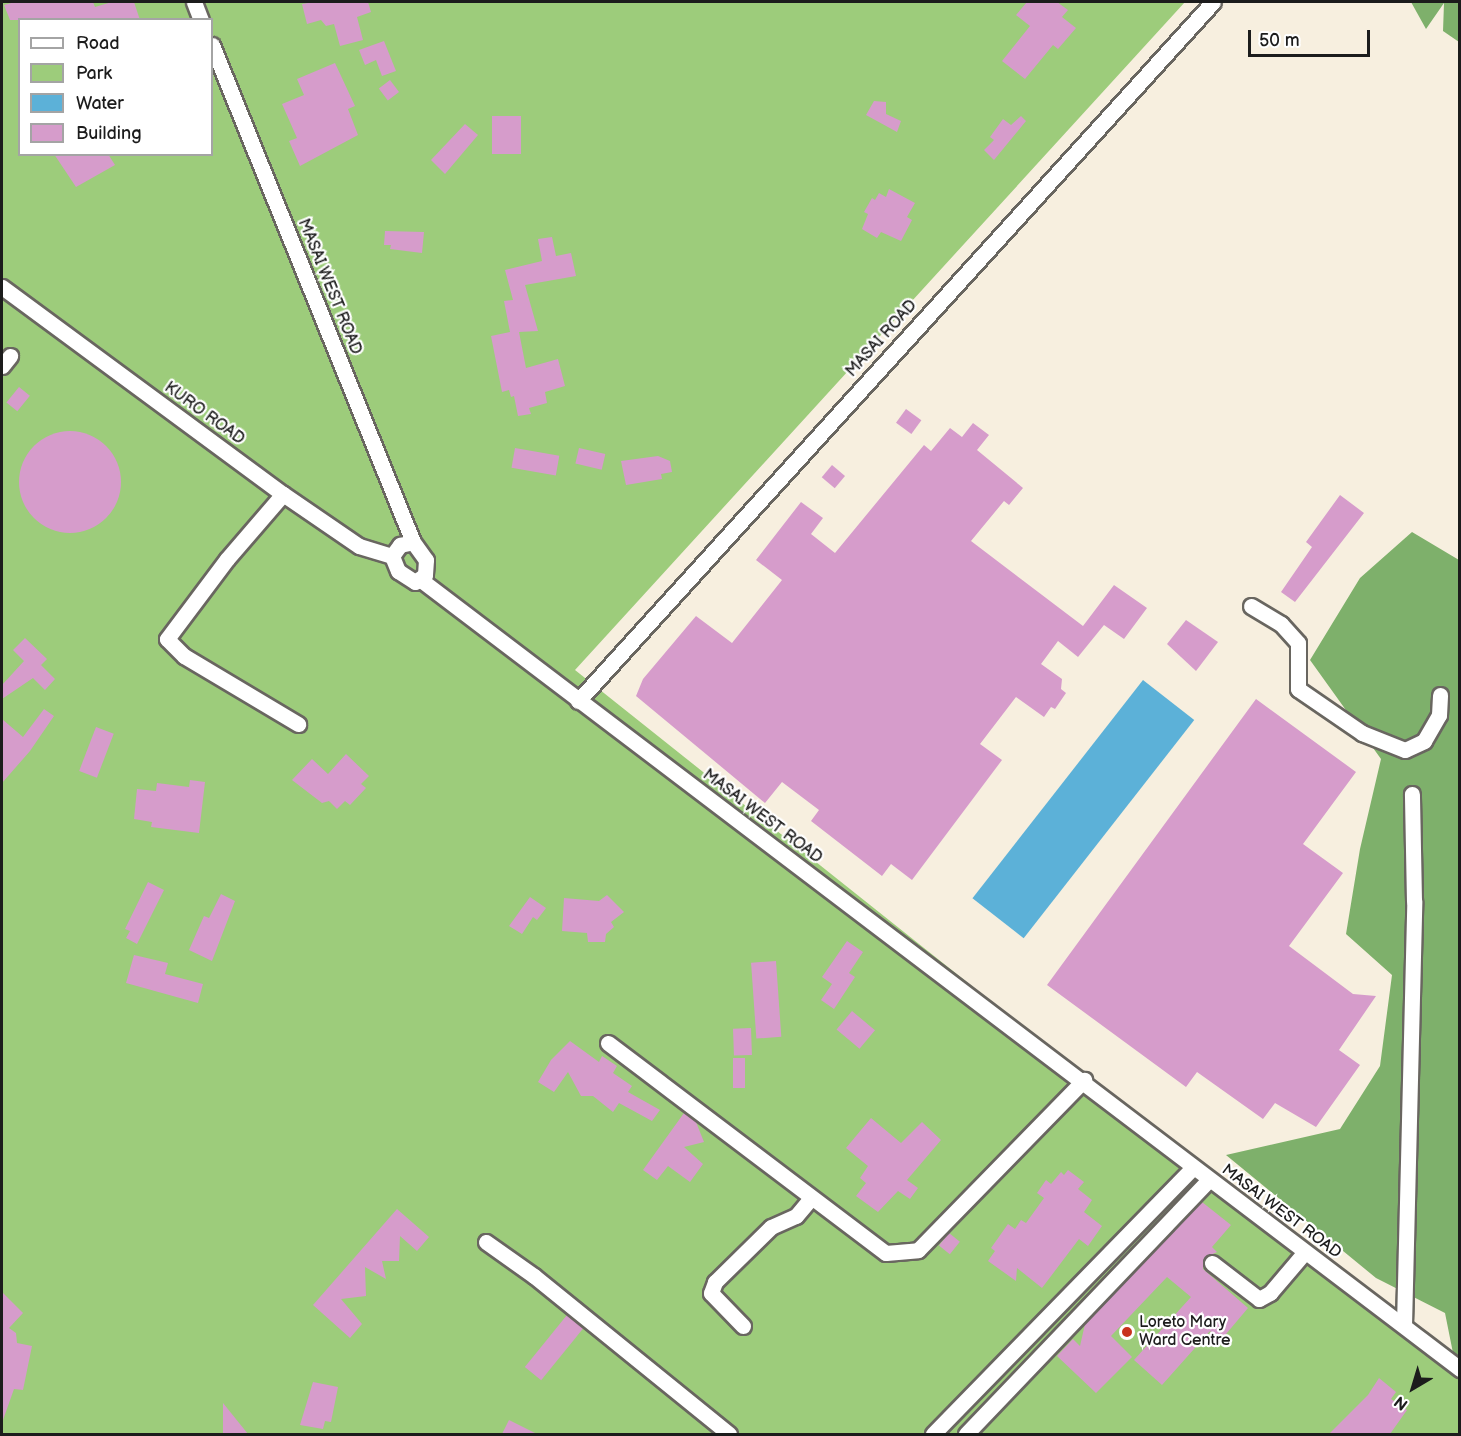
<!DOCTYPE html>
<style>
body{margin:0}
#map{position:relative;width:1461px;height:1436px;overflow:hidden;background:#f7efdf;font-family:"Balsamiq Sans",sans-serif}
div>[style]{position:absolute}
.green>*{inset:0;background:#9dcc7b}
.forest>*{inset:0;background:#7eb06b}
.water>*{inset:0;background:#5cb1d8;transform-origin:0 0}
.building>*{inset:0;background:#d69ccb;transform-origin:0 0}
.round{border-radius:50%}
.roads{filter:drop-shadow(2px 0 #696660) drop-shadow(-2px 0 #696660) drop-shadow(0 2px #696660) drop-shadow(0 -2px #696660)}
.street>*{height:15px;margin:-7.5px;padding:0 7.5px;transform-origin:7.5px;border-radius:7.5px;background:#fff}
.dots>*{width:16px;height:16px;translate:-50% -50%;box-sizing:border-box;border:3px solid #fff;border-radius:50%}
span{translate:-50% -50%;white-space:nowrap;text-align:center;line-height:1.15;-webkit-text-stroke:4.5px #fff;paint-order:stroke}
.street-label{font-size:16px;color:#1c1c1c}
.poi-label{font-size:16px;color:#1c1c1c}
.left{translate:0 -50%;text-align:left}
.frame{position:absolute;inset:0;border:3px solid #1c1c1c;pointer-events:none}
.legend{position:absolute;left:18px;top:18px;width:195px;height:138px;box-sizing:border-box;background:#fff;border:2px solid #a4a4a4;margin:0;padding:8px 10px;list-style:none;font-size:18px;color:#1c1c1c}
.legend li{display:flex;align-items:center;gap:12px;height:30px}
.legend b{width:30px;border:2px solid #a4a4a4}
.north{position:absolute;left:1383px;top:1358px;width:60px;height:60px;-webkit-text-stroke:4px #fff;paint-order:stroke;rotate:218deg;font-size:16px;font-weight:700;line-height:24px;text-align:center;color:#1c1c1c}
.north::after{content:'';display:block;margin:auto;width:21px;height:27px;background:#1c1c1c;clip-path:polygon(50% 0,100% 100%,50% 72%,0 100%)}
.scale{position:absolute;left:1248px;top:30px;width:122px;height:27px;box-sizing:border-box;border:3px solid #1c1c1c;border-top:0;padding-left:8px;font-size:18px;line-height:21px;white-space:nowrap;color:#1c1c1c;-webkit-text-stroke:4px #fff;paint-order:stroke}
</style>
<div id="map">
<div class="green">
<div style="clip-path:polygon(evenodd,2px 2px,1185px 2px,575px 670px,1459px 1374px,1459px 1434px,2px 1434px,2px 2px,20px 20px,212px 20px,212px 154px,20px 154px,20px 20px)"></div>
</div>
<div class="forest">
<div style="clip-path:polygon(1411px 2px,1459px 2px,1459px 42px,1443px 31px,1444px 3px,1426px 29px)"></div>
<div style="clip-path:polygon(1412px 532px,1459px 560px,1459px 1383px,1445px 1313px,1376px 1278px,1226px 1155px,1340px 1129px,1380px 1066px,1392px 975px,1346px 934px,1360px 849px,1381px 759px,1310px 660px,1360px 578px)"></div>
</div>
<div class="water">
<div style="left:1143px;top:680px;width:65px;height:277px;rotate:38deg"></div>
</div>
<div class="building">
<div style="clip-path:polygon(15px 2px,93px 2px,95px 7px,112px 2px,134px 2px,140px 20px,10px 20px,4px 5px)"></div>
<div style="clip-path:polygon(314px 2px,368px 2px,371px 12px,357px 17px,363px 40px,340px 46px,334px 24px,326px 26px,321px 20px,307px 24px,302px 4px)"></div>
<div style="clip-path:polygon(1027px 2px,1057px 2px,1068px 10px,1062px 17px,1076px 28px,1058px 49px,1053px 45px,1025px 79px,1002px 61px,1030px 26px,1016px 15px)"></div>
<div style="clip-path:polygon(384px 41px,396px 71px,382px 76px,376px 60px,365px 65px,359px 50px)"></div>
<div style="clip-path:polygon(335px 63px,355px 106px,348px 109px,358px 135px,300px 166px,289px 141px,297px 138px,282px 104px,304px 95px,297px 79px)"></div>
<div style="left:390px;top:80px;width:15px;height:14px;rotate:53deg"></div>
<div style="clip-path:polygon(874px 101px,886px 102px,886px 114px,901px 121px,897px 132px,866px 115px)"></div>
<div style="left:492px;top:116px;width:29px;height:38px"></div>
<div style="clip-path:polygon(1021px 116px,1026px 121px,994px 160px,984px 150px,994px 140px,990px 137px,1003px 119px,1011px 125px)"></div>
<div style="clip-path:polygon(465px 124px,478px 135px,445px 174px,431px 160px)"></div>
<div style="clip-path:polygon(54px 154px,108px 154px,115px 165px,76px 187px)"></div>
<div style="clip-path:polygon(889px 189px,915px 203px,907px 217px,912px 220px,901px 241px,881px 232px,877px 238px,862px 229px,868px 214px,864px 212px,872px 198px,875px 200px,879px 193px,886px 197px)"></div>
<div style="clip-path:polygon(385px 231px,424px 232px,422px 253px,390px 249px,391px 245px,384px 245px)"></div>
<div style="clip-path:polygon(552px 237px,556px 256px,571px 253px,576px 276px,525px 285px,538px 331px,519px 332px,526px 368px,558px 359px,565px 386px,545px 392px,547px 403px,529px 408px,531px 414px,518px 416px,514px 396px,511px 397px,509px 390px,502px 392px,491px 336px,510px 332px,504px 301px,513px 300px,505px 270px,542px 261px,538px 239px)"></div>
<div style="left:19px;top:387px;width:14px;height:20px;rotate:39deg"></div>
<div style="left:906px;top:409px;width:19px;height:17px;rotate:36deg"></div>
<div style="clip-path:polygon(973px 423px,989px 435px,977px 450px,1023px 488px,1009px 505px,1004px 501px,971px 541px,1083px 626px,1114px 585px,1147px 608px,1124px 639px,1104px 625px,1078px 657px,1058px 641px,1041px 664px,1062px 679px,1061px 689px,1066px 693px,1055px 709px,1051px 707px,1044px 717px,1016px 697px,980px 744px,1002px 760px,912px 880px,891px 864px,882px 876px,811px 821px,819px 810px,782px 782px,765px 803px,636px 696px,643px 679px,696px 616px,732px 643px,782px 580px,756px 560px,801px 502px,823px 518px,811px 534px,835px 553px,924px 445px,931px 451px,950px 428px,962px 437px)"></div>
<div class="round" style="left:19px;top:431px;width:102px;height:102px"></div>
<div style="left:515px;top:448px;width:45px;height:20px;rotate:10deg"></div>
<div style="left:579px;top:448px;width:27px;height:16px;rotate:13deg"></div>
<div style="clip-path:polygon(658px 456px,670px 461px,672px 472px,661px 474px,662px 479px,626px 485px,621px 461px)"></div>
<div style="left:832px;top:465px;width:17px;height:16px;rotate:40deg"></div>
<div style="clip-path:polygon(1340px 495px,1364px 513px,1295px 602px,1281px 592px,1312px 547px,1306px 542px)"></div>
<div style="clip-path:polygon(1186px 620px,1218px 642px,1196px 671px,1167px 644px)"></div>
<div style="clip-path:polygon(25px 638px,47px 659px,41px 665px,55px 679px,45px 690px,33px 678px,2px 699px,2px 685px,24px 661px,13px 650px)"></div>
<div style="clip-path:polygon(1256px 699px,1356px 772px,1303px 844px,1343px 873px,1289px 946px,1353px 994px,1376px 996px,1339px 1050px,1360px 1065px,1316px 1127px,1275px 1103px,1263px 1119px,1197px 1072px,1186px 1087px,1047px 985px)"></div>
<div style="clip-path:polygon(44px 709px,54px 716px,30px 751px,2px 783px,2px 719px,23px 737px)"></div>
<div style="left:96px;top:727px;width:19px;height:47px;rotate:21deg"></div>
<div style="clip-path:polygon(346px 754px,369px 776px,361px 784px,366px 788px,350px 805px,345px 801px,337px 809px,329px 801px,322px 803px,292px 780px,312px 759px,328px 774px)"></div>
<div style="clip-path:polygon(190px 780px,205px 782px,199px 833px,151px 827px,152px 822px,134px 819px,137px 789px,156px 791px,157px 783px,189px 787px)"></div>
<div style="clip-path:polygon(148px 882px,164px 890px,137px 944px,126px 938px,130px 931px,125px 929px)"></div>
<div style="clip-path:polygon(221px 894px,235px 901px,212px 961px,189px 950px,204px 916px,209px 918px)"></div>
<div style="clip-path:polygon(607px 895px,624px 912px,611px 922px,614px 927px,606px 934px,605px 942px,588px 942px,587px 933px,562px 931px,564px 898px,599px 901px)"></div>
<div style="clip-path:polygon(530px 897px,546px 908px,537px 920px,533px 917px,522px 934px,509px 926px)"></div>
<div style="clip-path:polygon(847px 941px,863px 952px,849px 973px,855px 977px,834px 1009px,821px 1000px,832px 984px,822px 977px)"></div>
<div style="clip-path:polygon(134px 955px,168px 963px,165px 974px,203px 984px,198px 1003px,126px 983px)"></div>
<div style="left:776px;top:961px;width:76px;height:25px;rotate:86deg"></div>
<div style="left:852px;top:1011px;width:30px;height:24px;rotate:40deg"></div>
<div style="left:751px;top:1028px;width:27px;height:18px;rotate:88deg"></div>
<div style="clip-path:polygon(570px 1041px,599px 1062px,602px 1056px,617px 1066px,613px 1073px,632px 1086px,628px 1092px,660px 1110px,652px 1121px,619px 1103px,613px 1112px,593px 1096px,581px 1096px,568px 1072px,554px 1092px,538px 1082px,551px 1060px)"></div>
<div style="left:733px;top:1058px;width:12px;height:30px"></div>
<div style="clip-path:polygon(684px 1113px,696px 1122px,704px 1142px,684px 1147px,703px 1164px,690px 1182px,668px 1166px,657px 1180px,643px 1170px)"></div>
<div style="clip-path:polygon(871px 1118px,901px 1143px,922px 1122px,941px 1140px,907px 1180px,918px 1188px,910px 1199px,898px 1191px,878px 1212px,856px 1196px,866px 1183px,860px 1178px,868px 1166px,846px 1148px)"></div>
<div style="clip-path:polygon(1068px 1170px,1084px 1182px,1078px 1189px,1092px 1200px,1084px 1212px,1102px 1226px,1088px 1246px,1079px 1239px,1042px 1288px,1017px 1268px,1016px 1281px,988px 1261px,995px 1251px,991px 1248px,1008px 1224px,1015px 1229px,1021px 1220px,1026px 1223px,1044px 1198px,1037px 1193px,1046px 1180px,1051px 1184px,1061px 1172px,1064px 1175px)"></div>
<div style="clip-path:polygon(1202px 1202px,1231px 1225px,1212px 1247px,1217px 1252px,1204px 1258px,1203px 1269px,1248px 1308px,1221px 1340px,1210px 1331px,1162px 1385px,1134px 1360px,1191px 1297px,1167px 1277px,1111px 1336px,1132px 1357px,1096px 1393px,1057px 1356px,1073px 1339px,1080px 1346px,1085px 1324px)"></div>
<div style="clip-path:polygon(397px 1209px,429px 1237px,417px 1251px,400px 1236px,399px 1261px,382px 1261px,386px 1279px,365px 1267px,366px 1296px,341px 1299px,362px 1324px,350px 1338px,313px 1305px)"></div>
<div style="left:949px;top:1233px;width:14px;height:16px;rotate:39deg"></div>
<div style="clip-path:polygon(2px 1292px,23px 1313px,9px 1328px,16px 1333px,17px 1343px,32px 1346px,23px 1390px,14px 1389px,3px 1420px)"></div>
<div style="left:567px;top:1315px;width:21px;height:67px;rotate:39deg"></div>
<div style="clip-path:polygon(1379px 1378px,1396px 1392px,1391px 1399px,1407px 1410px,1390px 1434px,1329px 1434px,1368px 1395px)"></div>
<div style="clip-path:polygon(313px 1382px,338px 1387px,331px 1422px,325px 1421px,323px 1429px,300px 1425px)"></div>
<div style="clip-path:polygon(223px 1403px,248px 1434px,223px 1434px)"></div>
<div style="clip-path:polygon(509px 1420px,537px 1434px,502px 1434px)"></div>
</div>
<div class="roads">
<div class="street">
<div style="left:194px;top:2px;width:19px;rotate:69deg"></div>
<div style="left:212px;top:45px;width:536px;rotate:67.98deg"></div>
<div style="left:413px;top:542px;width:22px;rotate:54deg"></div>
<div style="left:426px;top:560px;width:15px;rotate:94deg"></div>
<div style="left:425px;top:575px;width:12px;rotate:145deg"></div>
<div style="left:415px;top:582px;width:20px;rotate:-147deg"></div>
<div style="left:398px;top:571px;width:16px;rotate:-112deg"></div>
<div style="left:392px;top:556px;width:14px;rotate:-54deg"></div>
<div style="left:400px;top:545px;width:13px;rotate:-13deg"></div>
<div style="left:2px;top:287px;width:349px;rotate:36.4deg"></div>
<div style="left:283px;top:494px;width:92px;rotate:34.4deg"></div>
<div style="left:359px;top:546px;width:34px;rotate:17deg"></div>
<div style="left:2px;top:366px;width:13px;rotate:-51deg"></div>
<div style="left:283px;top:494px;width:86px;rotate:130.7deg"></div>
<div style="left:227px;top:559px;width:100px;rotate:126.9deg"></div>
<div style="left:167px;top:639px;width:24px;rotate:45deg"></div>
<div style="left:184px;top:656px;width:133px;rotate:30.8deg"></div>
<div style="left:421px;top:580px;width:1305px;rotate:37.21deg"></div>
<div style="left:1251px;top:606px;width:35px;rotate:31deg"></div>
<div style="left:1281px;top:624px;width:25px;rotate:48deg"></div>
<div style="left:1298px;top:643px;width:46px;rotate:90deg"></div>
<div style="left:1298px;top:689px;width:78px;rotate:34.5deg"></div>
<div style="left:1362px;top:733px;width:46px;rotate:21.6deg"></div>
<div style="left:1405px;top:750px;width:21px;rotate:-25deg"></div>
<div style="left:1424px;top:741px;width:30px;rotate:-60deg"></div>
<div style="left:1439px;top:715px;width:20px;rotate:-87deg"></div>
<div style="left:578px;top:701px;width:944px;rotate:-47.75deg"></div>
<div style="left:608px;top:1043px;width:348px;rotate:37.1deg"></div>
<div style="left:886px;top:1253px;width:32px;rotate:-5deg"></div>
<div style="left:918px;top:1250px;width:238px;rotate:-45.7deg"></div>
<div style="left:486px;top:1242px;width:59px;rotate:35.3deg"></div>
<div style="left:534px;top:1276px;width:251px;rotate:39deg"></div>
<div style="left:1212px;top:1263px;width:59px;rotate:37.5deg"></div>
<div style="left:1259px;top:1299px;width:13px;rotate:-29deg"></div>
<div style="left:1270px;top:1293px;width:52px;rotate:-49.6deg"></div>
<div style="left:1404px;top:1325px;width:424px;rotate:-88.6deg"></div>
<div style="left:1414px;top:901px;width:107px;rotate:-91.1deg"></div>
<div style="left:743px;top:1326px;width:46px;rotate:-134.1deg"></div>
<div style="left:711px;top:1293px;width:12px;rotate:-70deg"></div>
<div style="left:715px;top:1282px;width:78px;rotate:-44.5deg"></div>
<div style="left:771px;top:1227px;width:27px;rotate:-24deg"></div>
<div style="left:796px;top:1216px;width:23px;rotate:-50deg"></div>
<div style="left:933px;top:1434px;width:372px;rotate:-45.7deg"></div>
<div style="left:966px;top:1434px;width:352px;rotate:-46.3deg"></div>
</div>
</div>
<div class="dots">
<div style="left:1127px;top:1332px;background:#c8321e"></div>
</div>
<div class="street-label">
<span style="left:329px;top:287px;rotate:68deg">MASAI WEST ROAD</span>
<span style="left:882px;top:339px;rotate:-48deg">MASAI ROAD</span>
<span style="left:204px;top:414px;rotate:36deg">KURO ROAD</span>
<span style="left:762px;top:817px;rotate:37deg">MASAI WEST ROAD</span>
<span style="left:1281px;top:1212px;rotate:37deg">MASAI WEST ROAD</span>
</div>
<div class="poi-label">
<span class="left" style="left:1139px;top:1332px">Loreto Mary<br>Ward Centre</span>
</div>
<div class="frame"></div>
<ul class="legend">
<li><b style="height:8px;background:#fff"></b>Road</li>
<li><b style="height:16px;background:#9dcc7b"></b>Park</li>
<li><b style="height:16px;background:#5cb1d8"></b>Water</li>
<li><b style="height:16px;background:#d69ccb"></b>Building</li>
</ul>
<div class="north">N</div>
<div class="scale">50 m</div>
</div>
